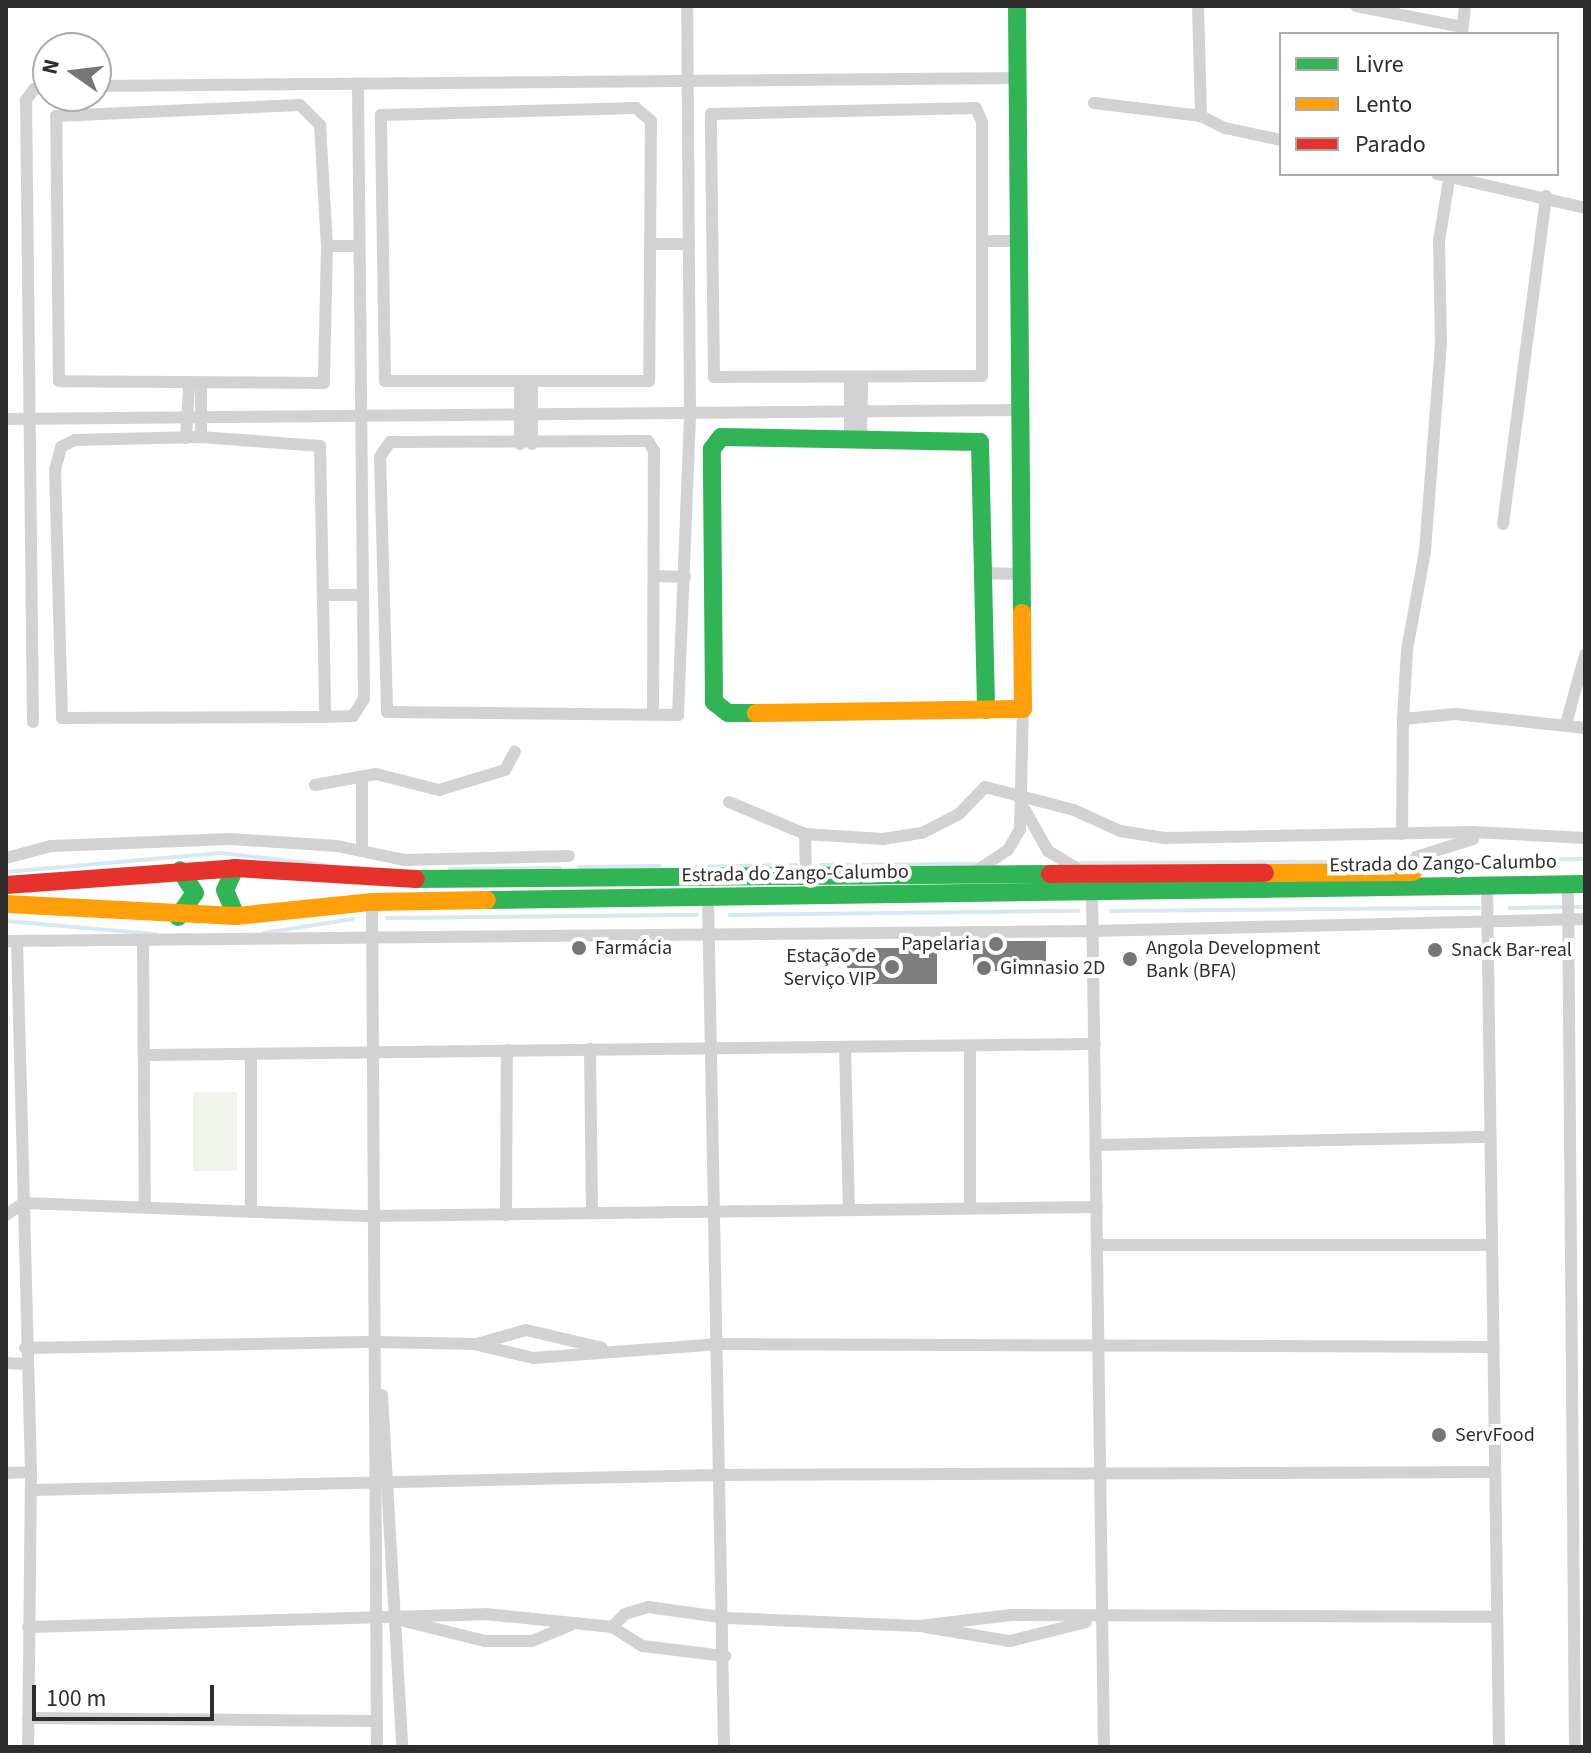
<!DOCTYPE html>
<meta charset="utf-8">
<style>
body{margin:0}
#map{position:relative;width:1591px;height:1753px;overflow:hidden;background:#fff;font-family:"Source Sans 3",sans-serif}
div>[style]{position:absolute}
.green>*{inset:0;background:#f0f3eb;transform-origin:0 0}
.stream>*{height:4px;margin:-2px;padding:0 2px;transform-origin:2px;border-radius:2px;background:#d8e8f0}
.building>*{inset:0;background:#7e7e7e;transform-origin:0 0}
.street>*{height:12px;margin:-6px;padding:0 6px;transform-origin:6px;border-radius:6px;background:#d2d2d2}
.fast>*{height:18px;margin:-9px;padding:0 9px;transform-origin:9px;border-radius:9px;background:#30b455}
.slow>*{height:18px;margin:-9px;padding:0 9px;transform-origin:9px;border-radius:9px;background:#ff9f0a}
.jam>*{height:18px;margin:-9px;padding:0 9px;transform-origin:9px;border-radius:9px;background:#e5322d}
.dots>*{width:22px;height:22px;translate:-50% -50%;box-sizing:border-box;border:4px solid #fff;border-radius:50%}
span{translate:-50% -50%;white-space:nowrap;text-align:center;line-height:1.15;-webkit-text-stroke:8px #fff;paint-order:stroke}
.street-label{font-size:20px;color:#2d2d2d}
.poi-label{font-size:20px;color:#2d2d2d}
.right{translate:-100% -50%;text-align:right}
.left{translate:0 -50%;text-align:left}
.frame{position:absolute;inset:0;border:8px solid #2d2d2d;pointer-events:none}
.legend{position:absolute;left:1279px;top:32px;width:280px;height:144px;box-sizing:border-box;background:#fff;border:2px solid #ababab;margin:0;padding:10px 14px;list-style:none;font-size:24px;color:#2d2d2d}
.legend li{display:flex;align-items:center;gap:16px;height:40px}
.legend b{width:40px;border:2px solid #ababab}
.north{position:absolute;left:32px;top:32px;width:80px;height:80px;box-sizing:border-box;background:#fff;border:2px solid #ababab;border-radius:50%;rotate:284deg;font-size:22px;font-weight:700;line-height:32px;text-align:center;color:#2d2d2d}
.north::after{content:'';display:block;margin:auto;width:28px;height:36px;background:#767676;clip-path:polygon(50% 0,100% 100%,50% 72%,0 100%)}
.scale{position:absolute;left:32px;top:1685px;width:182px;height:36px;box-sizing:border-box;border:4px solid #2d2d2d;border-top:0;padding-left:10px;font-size:24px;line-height:28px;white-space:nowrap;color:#2d2d2d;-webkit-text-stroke:6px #fff;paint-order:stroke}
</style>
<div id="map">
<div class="green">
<div style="left:193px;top:1092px;width:44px;height:79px"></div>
</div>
<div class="stream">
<div style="left:1422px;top:861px;width:163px;rotate:-0.7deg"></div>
<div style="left:1075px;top:863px;width:334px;rotate:-0.3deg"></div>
<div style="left:821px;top:865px;width:159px;rotate:-0.4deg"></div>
<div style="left:579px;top:867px;width:81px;rotate:-0.7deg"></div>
<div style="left:681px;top:867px;width:116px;rotate:-1deg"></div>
<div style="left:450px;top:869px;width:110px;rotate:-0.5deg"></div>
<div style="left:6px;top:872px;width:215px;rotate:-5.1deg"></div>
<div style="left:220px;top:853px;width:106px;rotate:6.5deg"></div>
<div style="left:1576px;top:907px;width:9px"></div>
<div style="left:1510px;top:908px;width:53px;rotate:-1.1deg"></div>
<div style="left:1111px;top:911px;width:368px;rotate:-0.5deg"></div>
<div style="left:730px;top:915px;width:348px;rotate:-0.7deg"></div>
<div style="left:387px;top:918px;width:310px;rotate:-0.6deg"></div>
<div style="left:6px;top:921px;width:151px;rotate:5deg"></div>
<div style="left:264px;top:933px;width:90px;rotate:-8.9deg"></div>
</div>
<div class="building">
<div style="left:973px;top:941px;width:73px;height:30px"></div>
<div style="left:937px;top:948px;width:36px;height:90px;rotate:90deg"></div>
</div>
<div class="street">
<div style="left:1198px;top:6px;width:110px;rotate:88.4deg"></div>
<div style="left:1201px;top:116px;width:27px;rotate:27deg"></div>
<div style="left:1225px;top:128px;width:57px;rotate:12.1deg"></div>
<div style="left:1356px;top:6px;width:108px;rotate:11.2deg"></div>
<div style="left:1462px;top:34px;width:28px;rotate:-84deg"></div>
<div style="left:96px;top:86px;width:922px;rotate:-0.5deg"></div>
<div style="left:1094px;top:103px;width:108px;rotate:6.9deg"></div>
<div style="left:300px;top:105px;width:28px;rotate:45deg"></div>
<div style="left:320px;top:125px;width:121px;rotate:86.7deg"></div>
<div style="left:327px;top:246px;width:137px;rotate:91.3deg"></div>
<div style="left:324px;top:383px;width:265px;rotate:-179.6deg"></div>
<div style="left:59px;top:381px;width:265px;rotate:-90.6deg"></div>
<div style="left:56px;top:116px;width:244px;rotate:-2.6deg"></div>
<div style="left:636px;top:108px;width:20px;rotate:41deg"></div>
<div style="left:651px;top:121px;width:260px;rotate:90.4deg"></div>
<div style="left:649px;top:381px;width:264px;rotate:180deg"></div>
<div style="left:385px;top:381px;width:266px;rotate:-90.9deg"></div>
<div style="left:381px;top:115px;width:255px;rotate:-1.6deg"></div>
<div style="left:976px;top:108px;width:15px;rotate:67deg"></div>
<div style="left:982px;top:122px;width:254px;rotate:90deg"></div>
<div style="left:982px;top:376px;width:268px;rotate:179.8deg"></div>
<div style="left:714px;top:377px;width:263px;rotate:-90.7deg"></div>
<div style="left:711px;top:114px;width:265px;rotate:-1.3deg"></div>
<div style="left:1437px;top:174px;width:152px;rotate:12.9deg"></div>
<div style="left:982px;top:241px;width:38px"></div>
<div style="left:653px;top:244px;width:36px"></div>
<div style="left:327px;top:246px;width:31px"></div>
<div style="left:520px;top:384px;width:60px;rotate:90deg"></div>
<div style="left:532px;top:384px;width:60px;rotate:90deg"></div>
<div style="left:201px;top:386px;width:51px;rotate:90deg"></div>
<div style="left:6px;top:419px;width:1015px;rotate:-0.51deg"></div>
<div style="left:201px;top:437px;width:119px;rotate:4.3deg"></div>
<div style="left:320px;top:446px;width:271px;rotate:88.9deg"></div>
<div style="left:325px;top:717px;width:263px;rotate:179.8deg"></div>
<div style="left:62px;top:718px;width:248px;rotate:-91.6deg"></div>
<div style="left:55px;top:470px;width:24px;rotate:-75deg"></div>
<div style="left:61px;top:447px;width:16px;rotate:-27deg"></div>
<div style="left:75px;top:440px;width:126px;rotate:-1.4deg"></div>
<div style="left:186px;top:438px;width:52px;rotate:-86.7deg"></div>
<div style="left:850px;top:441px;width:60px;rotate:-90deg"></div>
<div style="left:861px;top:441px;width:60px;rotate:-89deg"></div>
<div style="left:1503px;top:524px;width:331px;rotate:-82.5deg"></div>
<div style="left:986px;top:573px;width:35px;rotate:2deg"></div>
<div style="left:654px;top:576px;width:31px;rotate:2deg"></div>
<div style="left:324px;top:595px;width:36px"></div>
<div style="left:653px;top:714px;width:263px;rotate:-89.8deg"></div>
<div style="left:654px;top:451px;width:12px;rotate:-121deg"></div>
<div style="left:648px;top:441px;width:258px;rotate:179.8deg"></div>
<div style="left:390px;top:442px;width:18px;rotate:124deg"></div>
<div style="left:380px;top:457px;width:255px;rotate:88.4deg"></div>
<div style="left:387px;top:712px;width:291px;rotate:0.6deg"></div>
<div style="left:678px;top:715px;width:303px;rotate:-87.7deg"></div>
<div style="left:690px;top:412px;width:406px;rotate:-90.4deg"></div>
<div style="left:325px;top:717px;width:28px;rotate:-2deg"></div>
<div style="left:353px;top:716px;width:20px;rotate:-57deg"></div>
<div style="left:364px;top:699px;width:615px;rotate:-90.56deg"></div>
<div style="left:1403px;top:719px;width:69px;rotate:-86.7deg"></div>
<div style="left:1407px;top:650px;width:101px;rotate:-79.7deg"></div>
<div style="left:1425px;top:551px;width:207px;rotate:-85.6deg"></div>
<div style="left:1441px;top:345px;width:104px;rotate:-91.1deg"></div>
<div style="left:1439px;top:241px;width:68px;rotate:-80.7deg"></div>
<div style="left:33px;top:722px;width:622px;rotate:-90.64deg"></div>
<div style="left:26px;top:100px;width:14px;rotate:-54deg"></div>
<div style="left:34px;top:89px;width:14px;rotate:-8deg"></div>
<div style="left:1566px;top:724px;width:72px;rotate:-74.6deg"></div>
<div style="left:362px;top:780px;width:70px;rotate:90deg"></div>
<div style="left:315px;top:785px;width:62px;rotate:-10.2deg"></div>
<div style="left:376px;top:774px;width:65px;rotate:14.3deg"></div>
<div style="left:439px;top:790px;width:69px;rotate:-16.9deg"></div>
<div style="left:505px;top:770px;width:21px;rotate:-62deg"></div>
<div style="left:729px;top:802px;width:82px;rotate:22.8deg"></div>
<div style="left:805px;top:834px;width:78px;rotate:3.7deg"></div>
<div style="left:883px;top:839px;width:39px;rotate:-9deg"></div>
<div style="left:922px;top:833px;width:42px;rotate:-27.2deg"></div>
<div style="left:959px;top:814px;width:37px;rotate:-46deg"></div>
<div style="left:985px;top:787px;width:92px;rotate:14.5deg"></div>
<div style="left:1074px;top:810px;width:51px;rotate:24.5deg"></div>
<div style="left:1120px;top:831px;width:45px;rotate:9deg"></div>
<div style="left:1164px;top:838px;width:308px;rotate:-1.1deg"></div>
<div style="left:1472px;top:832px;width:113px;rotate:3deg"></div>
<div style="left:1025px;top:810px;width:47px;rotate:60.7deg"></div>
<div style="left:1048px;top:851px;width:37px;rotate:31deg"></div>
<div style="left:805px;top:834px;width:42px;rotate:88.6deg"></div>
<div style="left:1402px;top:834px;width:115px;rotate:-89.5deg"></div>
<div style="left:1403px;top:719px;width:52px;rotate:-5.5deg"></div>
<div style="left:1455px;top:714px;width:131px;rotate:6.1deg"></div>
<div style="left:1416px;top:857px;width:60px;rotate:-17.5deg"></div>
<div style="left:6px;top:858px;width:47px;rotate:-14.9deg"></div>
<div style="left:51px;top:846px;width:180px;rotate:-2.2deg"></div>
<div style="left:231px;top:839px;width:106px;rotate:3.8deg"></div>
<div style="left:337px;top:846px;width:68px;rotate:11.8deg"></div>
<div style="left:404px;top:860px;width:165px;rotate:-1.4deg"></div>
<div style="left:978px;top:870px;width:36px;rotate:-34deg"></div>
<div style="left:1008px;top:850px;width:24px;rotate:-60deg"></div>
<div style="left:1020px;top:829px;width:120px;rotate:-88.6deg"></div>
<div style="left:1487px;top:884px;width:863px;rotate:89.2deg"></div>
<div style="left:1568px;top:884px;width:863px;rotate:89.54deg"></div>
<div style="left:1092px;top:892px;width:855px;rotate:89.2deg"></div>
<div style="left:708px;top:897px;width:850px;rotate:88.92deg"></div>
<div style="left:372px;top:902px;width:845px;rotate:89.66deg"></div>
<div style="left:6px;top:941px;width:1087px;rotate:-0.53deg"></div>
<div style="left:1093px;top:931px;width:492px;rotate:-1.4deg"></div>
<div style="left:17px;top:941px;width:531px;rotate:88.49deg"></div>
<div style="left:31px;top:1472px;width:275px;rotate:90.6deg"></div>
<div style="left:143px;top:943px;width:264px;rotate:89.6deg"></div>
<div style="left:845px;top:1048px;width:161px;rotate:88.6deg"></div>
<div style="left:590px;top:1049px;width:161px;rotate:89.3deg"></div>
<div style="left:148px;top:1055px;width:947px;rotate:-0.67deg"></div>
<div style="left:251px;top:1055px;width:156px;rotate:90deg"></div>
<div style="left:1096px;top:1145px;width:394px;rotate:-1.2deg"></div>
<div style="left:970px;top:1206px;width:159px;rotate:-90deg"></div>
<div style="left:6px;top:1215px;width:22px;rotate:-34deg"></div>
<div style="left:24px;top:1203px;width:345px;rotate:2.2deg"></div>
<div style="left:369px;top:1216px;width:728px;rotate:-0.71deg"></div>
<div style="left:506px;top:1215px;width:165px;rotate:-89.7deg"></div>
<div style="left:1097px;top:1245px;width:394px"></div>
<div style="left:477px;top:1344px;width:51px;rotate:-15.9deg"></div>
<div style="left:526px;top:1330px;width:78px;rotate:13.3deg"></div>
<div style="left:25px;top:1348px;width:352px;rotate:-1deg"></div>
<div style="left:377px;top:1342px;width:97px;rotate:1.2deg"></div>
<div style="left:474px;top:1344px;width:61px;rotate:13.3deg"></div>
<div style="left:533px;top:1358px;width:188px;rotate:-4.3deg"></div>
<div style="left:720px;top:1344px;width:772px;rotate:0.22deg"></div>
<div style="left:6px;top:1363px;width:19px;rotate:3deg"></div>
<div style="left:382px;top:1395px;width:353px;rotate:86.7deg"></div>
<div style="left:6px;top:1473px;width:25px;rotate:-2deg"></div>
<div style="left:31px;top:1490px;width:688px;rotate:-1.25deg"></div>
<div style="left:719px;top:1475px;width:774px;rotate:-0.22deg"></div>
<div style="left:404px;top:1621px;width:83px;rotate:13.9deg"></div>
<div style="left:485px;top:1641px;width:47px"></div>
<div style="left:532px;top:1641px;width:42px;rotate:-22.3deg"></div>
<div style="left:28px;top:1627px;width:457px;rotate:-1.6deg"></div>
<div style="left:485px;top:1614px;width:128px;rotate:5.8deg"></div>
<div style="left:612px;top:1627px;width:18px;rotate:-45deg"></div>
<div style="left:625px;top:1614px;width:24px;rotate:-17deg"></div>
<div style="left:648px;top:1607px;width:80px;rotate:7.9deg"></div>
<div style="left:727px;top:1618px;width:192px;rotate:2.4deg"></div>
<div style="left:919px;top:1626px;width:93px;rotate:-6.8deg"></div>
<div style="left:1011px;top:1615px;width:483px;rotate:0.2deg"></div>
<div style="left:612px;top:1627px;width:36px;rotate:32deg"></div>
<div style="left:643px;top:1646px;width:83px;rotate:7deg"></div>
<div style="left:925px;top:1627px;width:86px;rotate:9.4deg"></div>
<div style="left:1010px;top:1641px;width:78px;rotate:-14deg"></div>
<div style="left:28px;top:1718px;width:349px;rotate:0.5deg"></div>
</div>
<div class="fast">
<div style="left:1017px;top:6px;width:607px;rotate:89.53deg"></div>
<div style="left:756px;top:713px;width:28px;rotate:180deg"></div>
<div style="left:728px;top:713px;width:18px;rotate:-142deg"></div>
<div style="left:714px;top:702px;width:253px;rotate:-90.5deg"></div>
<div style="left:712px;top:449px;width:15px;rotate:-53deg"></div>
<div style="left:721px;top:437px;width:259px;rotate:1.1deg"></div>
<div style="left:980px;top:442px;width:268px;rotate:88.7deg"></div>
<div style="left:235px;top:868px;width:24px;rotate:114deg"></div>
<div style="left:225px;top:890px;width:28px;rotate:67deg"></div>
<div style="left:416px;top:879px;width:634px;rotate:-0.45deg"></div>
<div style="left:487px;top:900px;width:1098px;rotate:-0.83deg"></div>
<div style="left:178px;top:917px;width:29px;rotate:-55deg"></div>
<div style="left:195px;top:893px;width:27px;rotate:-123deg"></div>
</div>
<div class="slow">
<div style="left:756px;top:713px;width:267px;rotate:-0.9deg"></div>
<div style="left:1023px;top:709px;width:96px;rotate:-90.6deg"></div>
<div style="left:1265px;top:873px;width:148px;rotate:-0.4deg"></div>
<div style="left:6px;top:904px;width:230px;rotate:3deg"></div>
<div style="left:236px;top:916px;width:137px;rotate:-5.9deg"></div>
<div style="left:372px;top:902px;width:115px;rotate:-1deg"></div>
</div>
<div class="jam">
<div style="left:1050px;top:874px;width:215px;rotate:-0.3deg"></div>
<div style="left:6px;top:885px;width:230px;rotate:-4.2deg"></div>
<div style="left:235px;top:868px;width:181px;rotate:3.5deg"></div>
</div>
<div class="dots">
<div style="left:996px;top:944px;background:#767676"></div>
<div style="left:579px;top:948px;background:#767676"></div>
<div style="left:1435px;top:950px;background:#767676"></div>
<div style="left:1130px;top:959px;background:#767676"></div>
<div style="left:892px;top:967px;background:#767676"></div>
<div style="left:984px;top:968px;background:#767676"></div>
<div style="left:1439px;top:1435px;background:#767676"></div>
</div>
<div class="street-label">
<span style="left:1443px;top:864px;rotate:-1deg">Estrada do Zango-Calumbo</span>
<span style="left:795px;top:874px;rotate:-1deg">Estrada do Zango-Calumbo</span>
</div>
<div class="poi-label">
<span class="right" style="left:980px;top:944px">Papelaria</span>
<span class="left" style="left:595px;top:948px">Farmácia</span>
<span class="left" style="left:1146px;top:960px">Angola Development<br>Bank (BFA)</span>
<span class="left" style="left:1451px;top:950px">Snack Bar-real</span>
<span class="right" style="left:876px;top:968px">Estação de<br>Serviço VIP</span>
<span class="left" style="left:1000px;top:968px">Gimnasio 2D</span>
<span class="left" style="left:1455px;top:1435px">ServFood</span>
</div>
<div class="frame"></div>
<ul class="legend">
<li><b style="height:10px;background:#30b455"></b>Livre</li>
<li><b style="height:10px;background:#ff9f0a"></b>Lento</li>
<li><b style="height:10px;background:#e5322d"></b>Parado</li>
</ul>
<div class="north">N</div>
<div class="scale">100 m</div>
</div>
